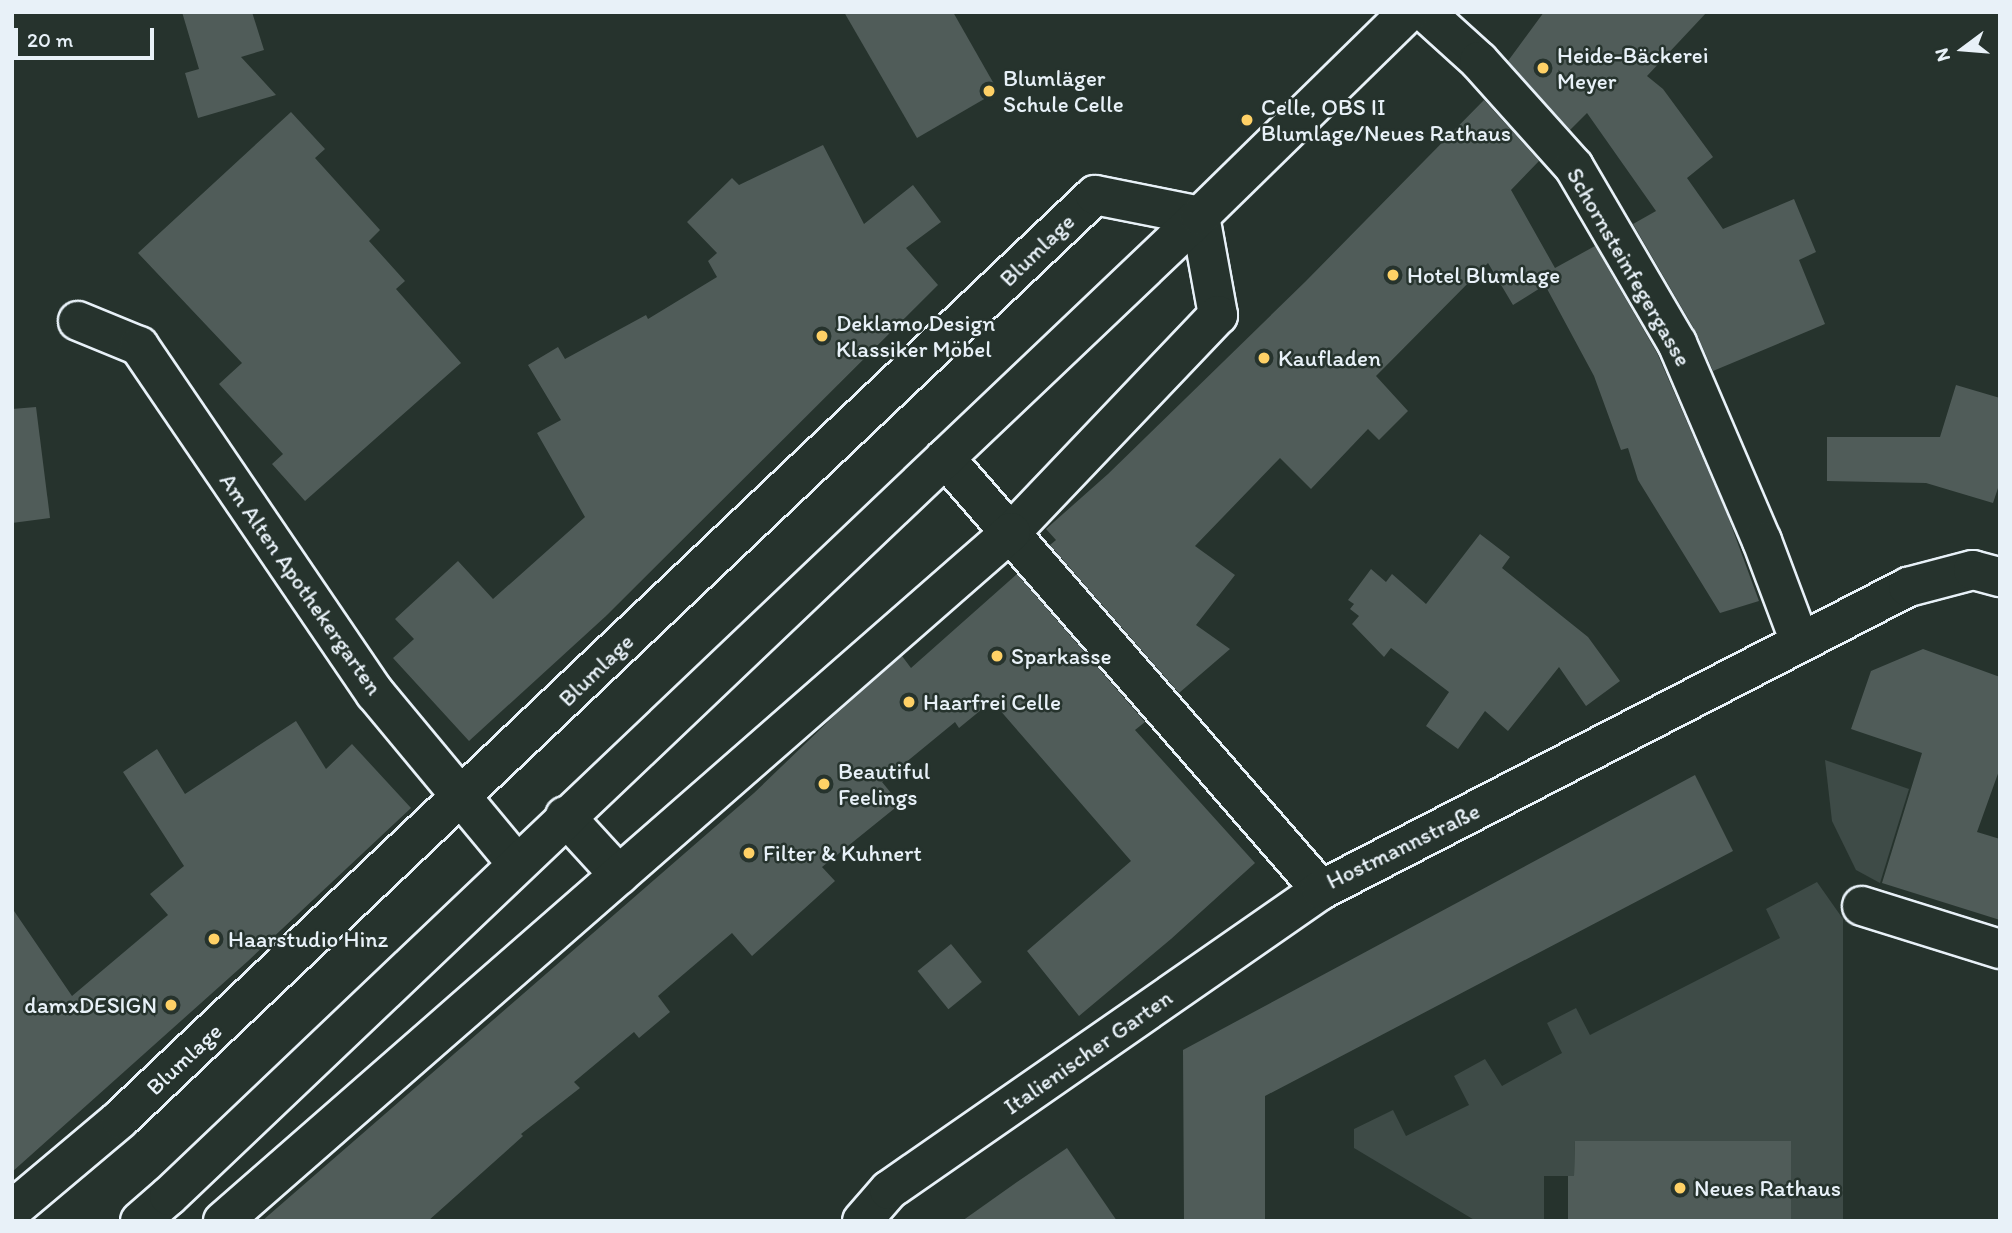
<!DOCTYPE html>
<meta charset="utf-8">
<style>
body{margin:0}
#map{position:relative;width:2012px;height:1233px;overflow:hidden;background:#26332d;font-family:Itim,sans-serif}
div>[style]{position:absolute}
.green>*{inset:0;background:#3e4b47}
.building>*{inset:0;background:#505c59;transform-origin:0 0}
.roads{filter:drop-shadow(2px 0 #e8f1f8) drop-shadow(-2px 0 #e8f1f8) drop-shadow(0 2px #e8f1f8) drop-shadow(0 -2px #e8f1f8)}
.minor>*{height:38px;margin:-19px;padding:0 19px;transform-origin:19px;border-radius:19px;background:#26332d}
.major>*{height:38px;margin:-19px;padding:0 19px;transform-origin:19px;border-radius:19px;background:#26332d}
.dots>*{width:19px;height:19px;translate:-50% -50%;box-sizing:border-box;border:4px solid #26332d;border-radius:50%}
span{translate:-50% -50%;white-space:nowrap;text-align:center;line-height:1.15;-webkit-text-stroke:5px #26332d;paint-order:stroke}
.poi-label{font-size:23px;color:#e8f1f8}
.left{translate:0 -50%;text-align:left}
.right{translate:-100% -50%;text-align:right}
.street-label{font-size:23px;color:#e8f1f8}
.frame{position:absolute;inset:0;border:14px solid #e8f1f8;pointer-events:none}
.north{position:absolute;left:1928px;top:14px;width:70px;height:70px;-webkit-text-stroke:5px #26332d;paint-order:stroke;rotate:254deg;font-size:19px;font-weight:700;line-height:28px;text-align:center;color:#e8f1f8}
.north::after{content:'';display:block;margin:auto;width:24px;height:32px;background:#e8f1f8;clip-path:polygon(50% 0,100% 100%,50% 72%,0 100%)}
.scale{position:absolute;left:14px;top:28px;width:140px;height:32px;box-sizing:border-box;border:4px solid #e8f1f8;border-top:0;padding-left:9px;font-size:21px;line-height:24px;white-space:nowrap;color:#e8f1f8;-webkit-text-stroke:5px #26332d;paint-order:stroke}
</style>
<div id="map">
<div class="green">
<div style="clip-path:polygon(1825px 760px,1909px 789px,1880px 883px,1856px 870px,1832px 821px)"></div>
<div style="clip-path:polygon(1817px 882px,1843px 919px,1843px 1221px,1791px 1221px,1791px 1141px,1575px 1141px,1574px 1176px,1544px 1176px,1544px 1221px,1476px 1221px,1354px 1148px,1354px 1129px,1393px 1110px,1406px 1136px,1469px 1105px,1454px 1076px,1485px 1059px,1502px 1086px,1562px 1053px,1547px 1023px,1576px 1008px,1590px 1035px,1780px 938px,1766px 909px)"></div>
</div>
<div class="building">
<div style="clip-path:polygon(182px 12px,252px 12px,264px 50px,241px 57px,276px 95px,198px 118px,185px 73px,199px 69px)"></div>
<div style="clip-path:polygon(844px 12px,953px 12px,998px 91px,917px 138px)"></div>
<div style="clip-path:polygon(1544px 12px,1707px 12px,1647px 76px,1663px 89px,1713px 157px,1687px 178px,1723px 229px,1794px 199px,1816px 252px,1799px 260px,1825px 324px,1713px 371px,1696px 332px,1633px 224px,1656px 211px,1587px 113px,1570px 130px,1508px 61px)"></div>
<div style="clip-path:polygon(1484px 100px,1539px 161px,1511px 190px,1555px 268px,1595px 246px,1657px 353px,1727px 514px,1759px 601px,1720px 613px,1638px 480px,1628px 448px,1621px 450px,1594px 376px,1545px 285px,1513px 305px,1488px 263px,1376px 376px,1408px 411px,1379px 440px,1368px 429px,1311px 489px,1280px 458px,1195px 546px,1235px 575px,1196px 625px,1230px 649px,1179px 693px,1050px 545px,1056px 540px,1046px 529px,1108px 474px,1306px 281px)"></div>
<div style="clip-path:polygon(291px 112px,325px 149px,315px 158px,380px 230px,369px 241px,405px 281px,396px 289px,461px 363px,305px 501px,272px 464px,283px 454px,219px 384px,242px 363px,138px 253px)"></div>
<div style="clip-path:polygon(823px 145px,864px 224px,913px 185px,941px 222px,906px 248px,938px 285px,606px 616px,469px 741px,393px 658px,414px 639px,395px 619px,458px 561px,493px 599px,585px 517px,537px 433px,561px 420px,528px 365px,558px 347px,565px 359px,646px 315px,648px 319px,717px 277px,708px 261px,717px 253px,687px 222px,732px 178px,739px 185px)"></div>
<div style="clip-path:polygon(1956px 385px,2000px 398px,2000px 482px,1993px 503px,1926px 483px,1827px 481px,1827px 437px,1940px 437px)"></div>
<div style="clip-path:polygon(36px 407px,50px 518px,12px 523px,12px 409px)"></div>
<div style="clip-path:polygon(1480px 534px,1510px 557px,1502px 568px,1588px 637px,1620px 681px,1586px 706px,1559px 667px,1508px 731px,1485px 711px,1458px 749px,1426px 726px,1449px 692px,1391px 648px,1384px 657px,1352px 624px,1359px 616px,1350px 609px,1354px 604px,1348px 600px,1371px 569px,1386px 582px,1392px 574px,1426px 604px)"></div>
<div style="clip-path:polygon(1017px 574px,1145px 722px,1135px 730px,1255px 863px,1171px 939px,1079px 1016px,1027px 951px,1131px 861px,992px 701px,959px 728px,955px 722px,882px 782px,900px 804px,822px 867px,835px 881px,752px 956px,732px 933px,658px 996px,670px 1012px,639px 1038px,634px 1032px,574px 1082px,580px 1088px,521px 1134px,523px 1136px,428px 1221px,262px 1221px,754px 793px,834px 716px,902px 656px,911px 668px)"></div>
<div style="clip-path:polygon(1923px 649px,2000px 677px,2000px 768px,1977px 832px,2000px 839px,2000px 920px,1882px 883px,1922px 753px,1851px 729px,1871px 671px)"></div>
<div style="clip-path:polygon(296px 721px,326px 769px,352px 744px,411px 808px,248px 961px,12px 1172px,12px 908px,72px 996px,168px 915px,150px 894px,184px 866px,123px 772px,157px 749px,185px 794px)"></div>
<div style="clip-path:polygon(1695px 775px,1733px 851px,1265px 1096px,1265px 1221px,1184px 1221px,1183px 1050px)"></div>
<div style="left:951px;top:944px;width:49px;height:43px;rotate:51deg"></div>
<div style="clip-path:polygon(1575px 1141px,1791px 1141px,1791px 1221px,1568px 1221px,1568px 1176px,1574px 1176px)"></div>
<div style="clip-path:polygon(1067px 1148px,1117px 1221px,962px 1221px,1017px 1182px)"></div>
</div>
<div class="roads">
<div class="minor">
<div style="left:1425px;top:12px;width:73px;rotate:42.2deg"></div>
<div style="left:1479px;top:61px;width:142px;rotate:48.1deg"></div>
<div style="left:1574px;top:167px;width:204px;rotate:59.7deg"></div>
<div style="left:1677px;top:343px;width:215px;rotate:66.8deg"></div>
<div style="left:1762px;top:541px;width:108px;rotate:69.4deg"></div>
<div style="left:78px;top:321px;width:66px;rotate:22.3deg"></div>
<div style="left:139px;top:346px;width:420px;rotate:55.8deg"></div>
<div style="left:375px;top:693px;width:222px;rotate:50.3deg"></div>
<div style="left:945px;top:458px;width:573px;rotate:48.96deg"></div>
<div style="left:565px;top:816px;width:80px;rotate:47.5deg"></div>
<div style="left:1862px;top:906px;width:145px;rotate:17.3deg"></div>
<div style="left:12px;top:1210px;width:141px;rotate:-40.1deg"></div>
<div style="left:120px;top:1119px;width:1343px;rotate:-43.46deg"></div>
<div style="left:1095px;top:195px;width:107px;rotate:11.3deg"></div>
<div style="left:1200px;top:216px;width:101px;rotate:79.7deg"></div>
<div style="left:1218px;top:315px;width:300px;rotate:133.6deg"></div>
<div style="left:1011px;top:532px;width:1047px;rotate:138.83deg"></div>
<div style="left:862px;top:1221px;width:41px;rotate:-48.9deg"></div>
<div style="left:889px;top:1190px;width:526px;rotate:-34.78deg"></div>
<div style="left:1321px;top:890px;width:661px;rotate:-27.3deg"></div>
<div style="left:1908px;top:587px;width:67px;rotate:-14.7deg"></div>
<div style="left:1973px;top:570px;width:28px;rotate:15deg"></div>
</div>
<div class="major">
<div style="left:140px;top:1221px;width:38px;rotate:-41deg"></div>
<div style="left:169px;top:1196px;width:1422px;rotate:-43.55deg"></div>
<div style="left:1200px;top:216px;width:291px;rotate:-44.4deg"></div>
</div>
</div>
<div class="dots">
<div style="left:1543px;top:68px;background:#ffd166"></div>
<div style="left:989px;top:91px;background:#ffd166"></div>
<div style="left:1247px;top:120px;background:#ffd166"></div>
<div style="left:1393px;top:275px;background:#ffd166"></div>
<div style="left:822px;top:336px;background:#ffd166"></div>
<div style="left:1264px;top:358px;background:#ffd166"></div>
<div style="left:997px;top:656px;background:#ffd166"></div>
<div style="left:909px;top:702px;background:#ffd166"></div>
<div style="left:824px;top:784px;background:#ffd166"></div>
<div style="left:749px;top:853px;background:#ffd166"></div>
<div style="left:214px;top:939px;background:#ffd166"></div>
<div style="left:171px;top:1005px;background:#ffd166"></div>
<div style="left:1680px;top:1188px;background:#ffd166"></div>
</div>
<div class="poi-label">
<span class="left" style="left:1557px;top:68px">Heide-Bäckerei<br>Meyer</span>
<span class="left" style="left:1003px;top:91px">Blumläger<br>Schule Celle</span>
<span class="left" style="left:1261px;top:120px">Celle, OBS II<br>Blumlage/Neues Rathaus</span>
<span class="left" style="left:1407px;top:275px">Hotel Blumlage</span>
<span class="left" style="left:836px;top:336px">Deklamo Design<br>Klassiker Möbel</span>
<span class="left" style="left:1278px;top:358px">Kaufladen</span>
<span class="left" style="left:1011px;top:656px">Sparkasse</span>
<span class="left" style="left:923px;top:702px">Haarfrei Celle</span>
<span class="left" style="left:838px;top:784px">Beautiful<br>Feelings</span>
<span class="left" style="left:763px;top:853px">Filter &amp; Kuhnert</span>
<span class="left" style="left:228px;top:939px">Haarstudio Hinz</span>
<span class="right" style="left:157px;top:1005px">damxDESIGN</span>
<span class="left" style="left:1694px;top:1188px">Neues Rathaus</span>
</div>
<div class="street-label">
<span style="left:1037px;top:250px;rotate:-44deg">Blumlage</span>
<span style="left:1629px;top:267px;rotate:60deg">Schornsteinfegergasse</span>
<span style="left:301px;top:584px;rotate:55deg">Am Alten Apothekergarten</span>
<span style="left:596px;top:670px;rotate:-44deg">Blumlage</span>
<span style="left:1403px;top:846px;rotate:-26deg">Hostmannstraße</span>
<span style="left:1088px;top:1052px;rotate:-35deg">Italienischer Garten</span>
<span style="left:184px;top:1059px;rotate:-43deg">Blumlage</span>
</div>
<div class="frame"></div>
<div class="north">N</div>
<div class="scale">20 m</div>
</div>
